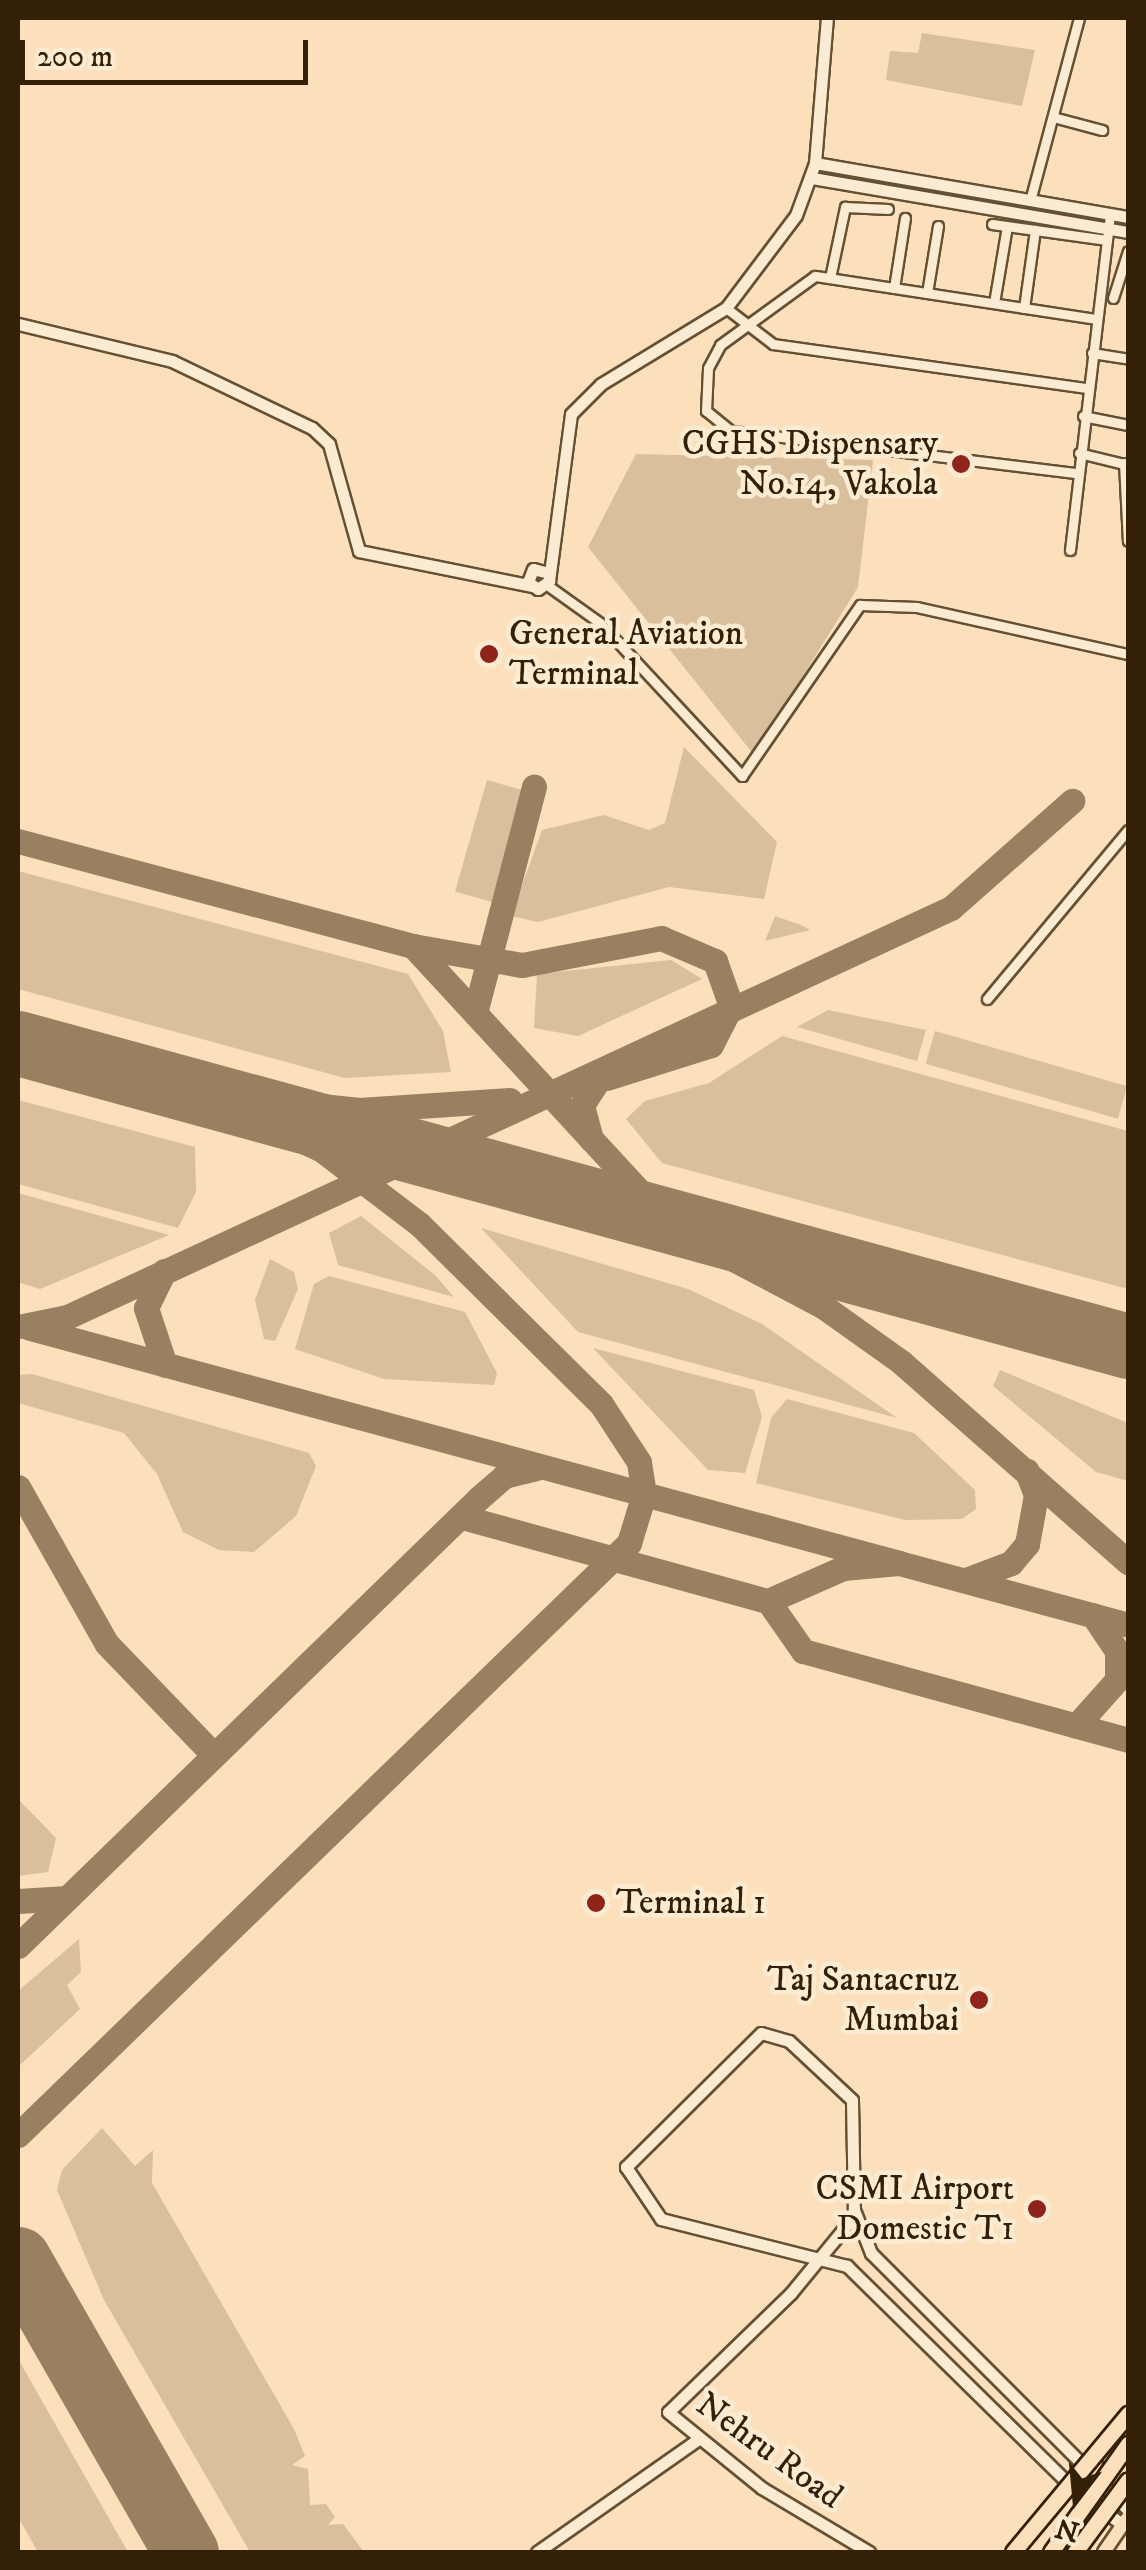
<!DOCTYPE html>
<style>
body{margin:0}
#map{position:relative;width:1146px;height:2570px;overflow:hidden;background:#fbe0bb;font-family:"IM FELL DW Pica",serif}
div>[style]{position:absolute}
.green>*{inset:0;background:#d9bf9c;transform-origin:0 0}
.taxiway>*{height:25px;margin:-12.5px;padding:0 12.5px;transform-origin:12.5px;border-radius:12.5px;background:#988060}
.runway>*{height:65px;margin:-32.5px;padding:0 32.5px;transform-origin:32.5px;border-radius:32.5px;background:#988060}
.roads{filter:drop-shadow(2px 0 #665033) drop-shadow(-2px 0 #665033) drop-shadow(0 2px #665033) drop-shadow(0 -2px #665033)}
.street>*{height:9px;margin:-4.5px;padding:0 4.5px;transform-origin:4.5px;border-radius:4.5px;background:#fcebd3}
.secondary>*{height:11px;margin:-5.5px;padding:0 5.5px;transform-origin:5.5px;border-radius:5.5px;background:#fcebd3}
.primary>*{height:12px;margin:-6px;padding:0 6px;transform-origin:6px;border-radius:6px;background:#fbe0bb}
.bridges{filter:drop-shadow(2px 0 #342006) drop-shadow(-2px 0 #342006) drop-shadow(0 2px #342006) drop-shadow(0 -2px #342006)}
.highway-bridge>*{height:15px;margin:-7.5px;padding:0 7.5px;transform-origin:7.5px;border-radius:7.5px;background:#fbe0bb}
.dots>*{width:28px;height:28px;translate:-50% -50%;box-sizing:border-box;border:5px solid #fcebd3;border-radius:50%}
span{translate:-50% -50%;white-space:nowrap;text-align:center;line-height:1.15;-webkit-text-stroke:9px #fcebd3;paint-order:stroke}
.poi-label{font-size:35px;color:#342006}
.right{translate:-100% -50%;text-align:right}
.left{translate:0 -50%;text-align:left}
.street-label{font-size:35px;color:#342006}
.frame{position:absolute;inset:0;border:20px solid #342006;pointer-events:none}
.north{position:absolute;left:1026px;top:2450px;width:100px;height:100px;-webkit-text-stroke:8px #fcebd3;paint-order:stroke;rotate:196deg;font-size:28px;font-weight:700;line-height:40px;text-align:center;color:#342006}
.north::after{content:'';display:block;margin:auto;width:35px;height:45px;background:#342006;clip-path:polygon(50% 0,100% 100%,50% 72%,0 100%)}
.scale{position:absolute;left:20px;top:40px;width:288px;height:45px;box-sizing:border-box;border:5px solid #342006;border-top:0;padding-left:12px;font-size:30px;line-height:35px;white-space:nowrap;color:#342006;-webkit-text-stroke:8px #fcebd3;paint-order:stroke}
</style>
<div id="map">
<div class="green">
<div style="clip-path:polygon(922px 33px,1035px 50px,1022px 106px,886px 80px,890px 51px,918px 53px)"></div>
<div style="clip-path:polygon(636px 454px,873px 460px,858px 587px,754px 755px,588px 547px)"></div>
<div style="clip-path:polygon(684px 747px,777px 842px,764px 899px,669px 887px,538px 922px,511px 916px,542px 830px,604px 815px,649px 830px,665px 823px)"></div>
<div style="left:487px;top:780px;width:41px;height:116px;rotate:16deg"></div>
<div style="clip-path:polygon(18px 871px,408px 974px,443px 1031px,451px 1072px,345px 1078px,18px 989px)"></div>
<div style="clip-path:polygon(775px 916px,801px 925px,810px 930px,765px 941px)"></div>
<div style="clip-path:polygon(671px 960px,702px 979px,578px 1036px,534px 1028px,537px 974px)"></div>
<div style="clip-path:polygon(828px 1010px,926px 1030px,917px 1061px,797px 1027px)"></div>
<div style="left:935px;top:1031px;width:200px;height:34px;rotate:16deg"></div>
<div style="clip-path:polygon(782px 1036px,1128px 1131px,1128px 1289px,662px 1163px,626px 1119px,645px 1101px,709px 1083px)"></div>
<div style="clip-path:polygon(18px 1100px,195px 1147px,196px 1192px,178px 1228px,18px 1184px)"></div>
<div style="clip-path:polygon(18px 1193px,169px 1235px,40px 1289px,18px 1282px)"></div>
<div style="clip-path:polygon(361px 1216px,436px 1276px,454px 1297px,338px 1265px,329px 1233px)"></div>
<div style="clip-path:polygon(481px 1228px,688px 1289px,762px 1324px,897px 1418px,578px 1332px)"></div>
<div style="clip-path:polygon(270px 1259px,294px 1272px,298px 1289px,275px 1341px,264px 1339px,255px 1300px)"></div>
<div style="clip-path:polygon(329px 1276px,465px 1312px,497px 1373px,494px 1385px,384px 1379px,295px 1349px,314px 1284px)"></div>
<div style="clip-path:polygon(593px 1348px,754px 1390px,762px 1417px,745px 1473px,708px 1470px)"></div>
<div style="clip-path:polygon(1000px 1370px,1128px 1423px,1128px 1481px,1096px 1472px,993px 1386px)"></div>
<div style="clip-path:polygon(32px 1374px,309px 1453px,316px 1466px,296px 1516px,254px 1552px,219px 1550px,183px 1532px,157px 1474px,124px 1433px,18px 1403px,18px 1375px)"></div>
<div style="clip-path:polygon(787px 1399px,914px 1433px,975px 1490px,976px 1509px,962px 1519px,905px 1520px,756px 1483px,771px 1418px)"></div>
<div style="clip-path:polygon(18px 1799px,56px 1838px,48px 1872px,18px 1876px)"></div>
<div style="clip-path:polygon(79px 1939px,81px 1972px,67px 1985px,80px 2009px,18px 2067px,18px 1991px)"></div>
<div style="clip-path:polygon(102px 2128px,135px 2166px,153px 2150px,152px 2183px,294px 2429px,305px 2456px,292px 2465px,308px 2469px,310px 2505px,326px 2504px,335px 2517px,328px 2525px,343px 2524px,364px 2552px,250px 2552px,104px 2300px,57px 2190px,62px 2170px)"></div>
<div style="clip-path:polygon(18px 2358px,21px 2364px,128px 2552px,38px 2552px,18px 2517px)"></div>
</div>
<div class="taxiway">
<div style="left:18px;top:841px;width:409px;rotate:14.9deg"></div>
<div style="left:413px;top:946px;width:348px;rotate:47.3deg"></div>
<div style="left:649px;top:1202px;width:36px;rotate:34deg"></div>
<div style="left:413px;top:946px;width:111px;rotate:9.9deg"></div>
<div style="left:522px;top:965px;width:142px;rotate:-11deg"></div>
<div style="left:661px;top:938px;width:59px;rotate:23.1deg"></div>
<div style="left:715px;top:961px;width:48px;rotate:70.4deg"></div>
<div style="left:731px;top:1006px;width:44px;rotate:117.1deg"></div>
<div style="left:711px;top:1045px;width:109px;rotate:162.4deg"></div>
<div style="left:475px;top:1013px;width:234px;rotate:-75.4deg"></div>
<div style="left:236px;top:1097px;width:124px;rotate:6deg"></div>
<div style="left:359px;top:1110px;width:151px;rotate:-3.8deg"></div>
<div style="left:591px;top:1139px;width:35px;rotate:-105deg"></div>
<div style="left:582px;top:1105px;width:30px;rotate:-57deg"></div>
<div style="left:663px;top:1222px;width:182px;rotate:27.8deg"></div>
<div style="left:824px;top:1307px;width:95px;rotate:35.5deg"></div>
<div style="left:901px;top:1362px;width:303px;rotate:41.4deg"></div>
<div style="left:164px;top:1271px;width:41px;rotate:115.9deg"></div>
<div style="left:146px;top:1308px;width:60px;rotate:71.6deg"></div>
<div style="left:1013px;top:1313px;width:126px;rotate:24.3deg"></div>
<div style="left:23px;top:1326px;width:45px;rotate:-11.6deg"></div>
<div style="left:67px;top:1317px;width:974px;rotate:-24.83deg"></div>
<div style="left:951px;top:908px;width:162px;rotate:-41.5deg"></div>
<div style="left:30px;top:1328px;width:900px;rotate:15.13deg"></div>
<div style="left:18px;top:1487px;width:180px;rotate:60.5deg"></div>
<div style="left:107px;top:1644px;width:154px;rotate:46.1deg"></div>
<div style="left:462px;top:1517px;width:317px;rotate:15.4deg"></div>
<div style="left:768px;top:1601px;width:82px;rotate:-23.7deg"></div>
<div style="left:843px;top:1568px;width:56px;rotate:-5.1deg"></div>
<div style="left:899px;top:1563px;width:237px;rotate:15.1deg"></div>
<div style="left:966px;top:1580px;width:48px;rotate:-20.7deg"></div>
<div style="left:1011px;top:1563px;width:25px;rotate:-50deg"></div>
<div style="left:1027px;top:1544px;width:50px;rotate:-79.6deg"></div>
<div style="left:1036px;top:1495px;width:26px;rotate:-111deg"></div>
<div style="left:768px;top:1601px;width:61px;rotate:55deg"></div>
<div style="left:803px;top:1651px;width:337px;rotate:15.3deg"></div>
<div style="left:1076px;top:1726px;width:62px;rotate:-48.3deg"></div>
<div style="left:1117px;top:1680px;width:29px;rotate:-90deg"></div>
<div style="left:1117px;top:1651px;width:43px;rotate:-123.7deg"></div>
<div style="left:18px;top:1901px;width:49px;rotate:-3.5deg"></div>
<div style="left:18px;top:1946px;width:643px;rotate:-44.18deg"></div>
<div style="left:479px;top:1498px;width:33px;rotate:-41deg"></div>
<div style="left:504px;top:1476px;width:33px;rotate:-14deg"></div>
<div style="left:18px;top:2135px;width:851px;rotate:-44.1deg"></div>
<div style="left:629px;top:1543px;width:51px;rotate:-73deg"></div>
<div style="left:644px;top:1494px;width:32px;rotate:-99deg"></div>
<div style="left:639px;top:1462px;width:69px;rotate:-123.2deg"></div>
<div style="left:601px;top:1404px;width:256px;rotate:-135.3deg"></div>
<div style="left:419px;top:1224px;width:122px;rotate:-142.7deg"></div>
<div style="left:322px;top:1150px;width:143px;rotate:-155.2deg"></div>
<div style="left:181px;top:2543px;width:9px;rotate:72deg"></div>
</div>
<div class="runway">
<div style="left:18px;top:1043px;width:1151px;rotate:15.27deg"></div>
<div style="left:18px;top:2259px;width:338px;rotate:60.2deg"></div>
</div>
<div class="roads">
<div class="street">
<div style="left:1053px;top:117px;width:51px;rotate:14.9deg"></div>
<div style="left:1031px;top:197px;width:185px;rotate:-75deg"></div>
<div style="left:992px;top:224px;width:116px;rotate:7.9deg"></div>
<div style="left:830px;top:278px;width:73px;rotate:-78.1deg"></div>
<div style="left:845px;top:207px;width:43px;rotate:2.7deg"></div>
<div style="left:894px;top:288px;width:71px;rotate:-81.1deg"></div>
<div style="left:927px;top:293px;width:68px;rotate:-80.7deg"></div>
<div style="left:1113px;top:298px;width:49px;rotate:-72.3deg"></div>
<div style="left:994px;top:303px;width:78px;rotate:-80.4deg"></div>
<div style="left:726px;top:308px;width:59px;rotate:37.5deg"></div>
<div style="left:773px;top:344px;width:317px;rotate:8deg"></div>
<div style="left:1024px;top:308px;width:79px;rotate:-82deg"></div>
<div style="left:1092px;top:353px;width:36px;rotate:9deg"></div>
<div style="left:1083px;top:416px;width:46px;rotate:11.3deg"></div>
<div style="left:1079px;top:453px;width:50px;rotate:13.8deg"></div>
<div style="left:1124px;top:463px;width:78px;rotate:87.1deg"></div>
<div style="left:1075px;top:473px;width:347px;rotate:-173deg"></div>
<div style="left:731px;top:431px;width:32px;rotate:-141deg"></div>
<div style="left:706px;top:411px;width:43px;rotate:-87.3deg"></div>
<div style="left:708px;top:368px;width:26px;rotate:-62deg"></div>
<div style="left:720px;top:345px;width:117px;rotate:-36deg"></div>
<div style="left:815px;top:276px;width:284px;rotate:8.7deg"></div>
<div style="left:1070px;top:550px;width:339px;rotate:-83.2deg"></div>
<div style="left:547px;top:585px;width:65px;rotate:35.6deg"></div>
<div style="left:600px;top:623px;width:209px;rotate:47.1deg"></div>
<div style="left:742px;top:776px;width:208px;rotate:-55.4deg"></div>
<div style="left:860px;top:605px;width:57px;rotate:2deg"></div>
<div style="left:917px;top:607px;width:216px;rotate:12.6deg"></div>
<div style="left:987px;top:999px;width:220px;rotate:-50.2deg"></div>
</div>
<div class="secondary">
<div style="left:815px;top:163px;width:318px;rotate:9.8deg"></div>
<div style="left:812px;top:178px;width:321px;rotate:9.7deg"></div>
<div style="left:18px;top:324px;width:158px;rotate:13.5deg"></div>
<div style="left:172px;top:361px;width:155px;rotate:25.6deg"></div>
<div style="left:312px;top:428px;width:23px;rotate:43deg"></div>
<div style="left:329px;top:444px;width:111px;rotate:74.3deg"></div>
<div style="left:359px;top:551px;width:177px;rotate:11.4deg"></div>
<div style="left:549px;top:573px;width:16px;rotate:-166deg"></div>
<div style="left:533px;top:569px;width:14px;rotate:111deg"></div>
<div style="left:528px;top:582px;width:12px;rotate:35deg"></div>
<div style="left:538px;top:589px;width:14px;rotate:-36deg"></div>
<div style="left:549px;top:581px;width:168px;rotate:-82.5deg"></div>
<div style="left:571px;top:414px;width:42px;rotate:-45deg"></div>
<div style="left:601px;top:384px;width:146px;rotate:-31.3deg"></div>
<div style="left:726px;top:308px;width:116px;rotate:-53deg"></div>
<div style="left:796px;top:215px;width:55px;rotate:-69.9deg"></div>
<div style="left:815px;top:163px;width:145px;rotate:-85.3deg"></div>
<div style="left:855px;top:2215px;width:101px;rotate:129.4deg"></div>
<div style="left:791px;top:2293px;width:171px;rotate:135.9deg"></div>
<div style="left:668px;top:2412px;width:121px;rotate:39deg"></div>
<div style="left:762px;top:2488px;width:125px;rotate:30.9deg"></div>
<div style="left:1123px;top:2525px;width:59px;rotate:-143.9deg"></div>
<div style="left:1075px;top:2490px;width:320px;rotate:-135.5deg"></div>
<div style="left:847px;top:2266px;width:192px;rotate:-165.8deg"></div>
<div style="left:661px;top:2219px;width:63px;rotate:-123.9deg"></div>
<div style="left:626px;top:2167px;width:190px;rotate:-44.8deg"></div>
<div style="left:761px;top:2033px;width:29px;rotate:16deg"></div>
<div style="left:789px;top:2041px;width:86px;rotate:43.1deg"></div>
<div style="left:852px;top:2100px;width:110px;rotate:89deg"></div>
<div style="left:854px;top:2210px;width:46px;rotate:68.4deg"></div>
<div style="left:871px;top:2253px;width:363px;rotate:45deg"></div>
<div style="left:537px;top:2552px;width:195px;rotate:-35deg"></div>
</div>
<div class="primary">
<div style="left:1034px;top:2552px;width:109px;rotate:-55.4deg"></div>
<div style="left:1104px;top:2552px;width:42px;rotate:-55.6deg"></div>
</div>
</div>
<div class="bridges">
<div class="highway-bridge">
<div style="left:1013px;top:2552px;width:180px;rotate:-50.2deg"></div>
<div style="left:1051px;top:2552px;width:133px;rotate:-54.5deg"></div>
<div style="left:1075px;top:2552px;width:89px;rotate:-53.6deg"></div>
</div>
</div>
<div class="dots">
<div style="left:961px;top:464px;background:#8f2418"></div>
<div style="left:489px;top:654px;background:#8f2418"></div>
<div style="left:596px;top:1903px;background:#8f2418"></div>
<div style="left:979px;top:2000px;background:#8f2418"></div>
<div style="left:1037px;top:2209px;background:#8f2418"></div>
</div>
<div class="poi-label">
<span class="right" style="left:938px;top:464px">CGHS Dispensary<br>No.14, Vakola</span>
<span class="left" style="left:509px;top:654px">General Aviation<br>Terminal</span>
<span class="left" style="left:616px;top:1903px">Terminal 1</span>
<span class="right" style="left:959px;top:2000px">Taj Santacruz<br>Mumbai</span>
<span class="right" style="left:1014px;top:2209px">CSMI Airport<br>Domestic T1</span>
</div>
<div class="street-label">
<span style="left:769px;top:2451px;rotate:36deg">Nehru Road</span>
</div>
<div class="frame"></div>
<div class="north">N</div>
<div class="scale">200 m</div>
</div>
